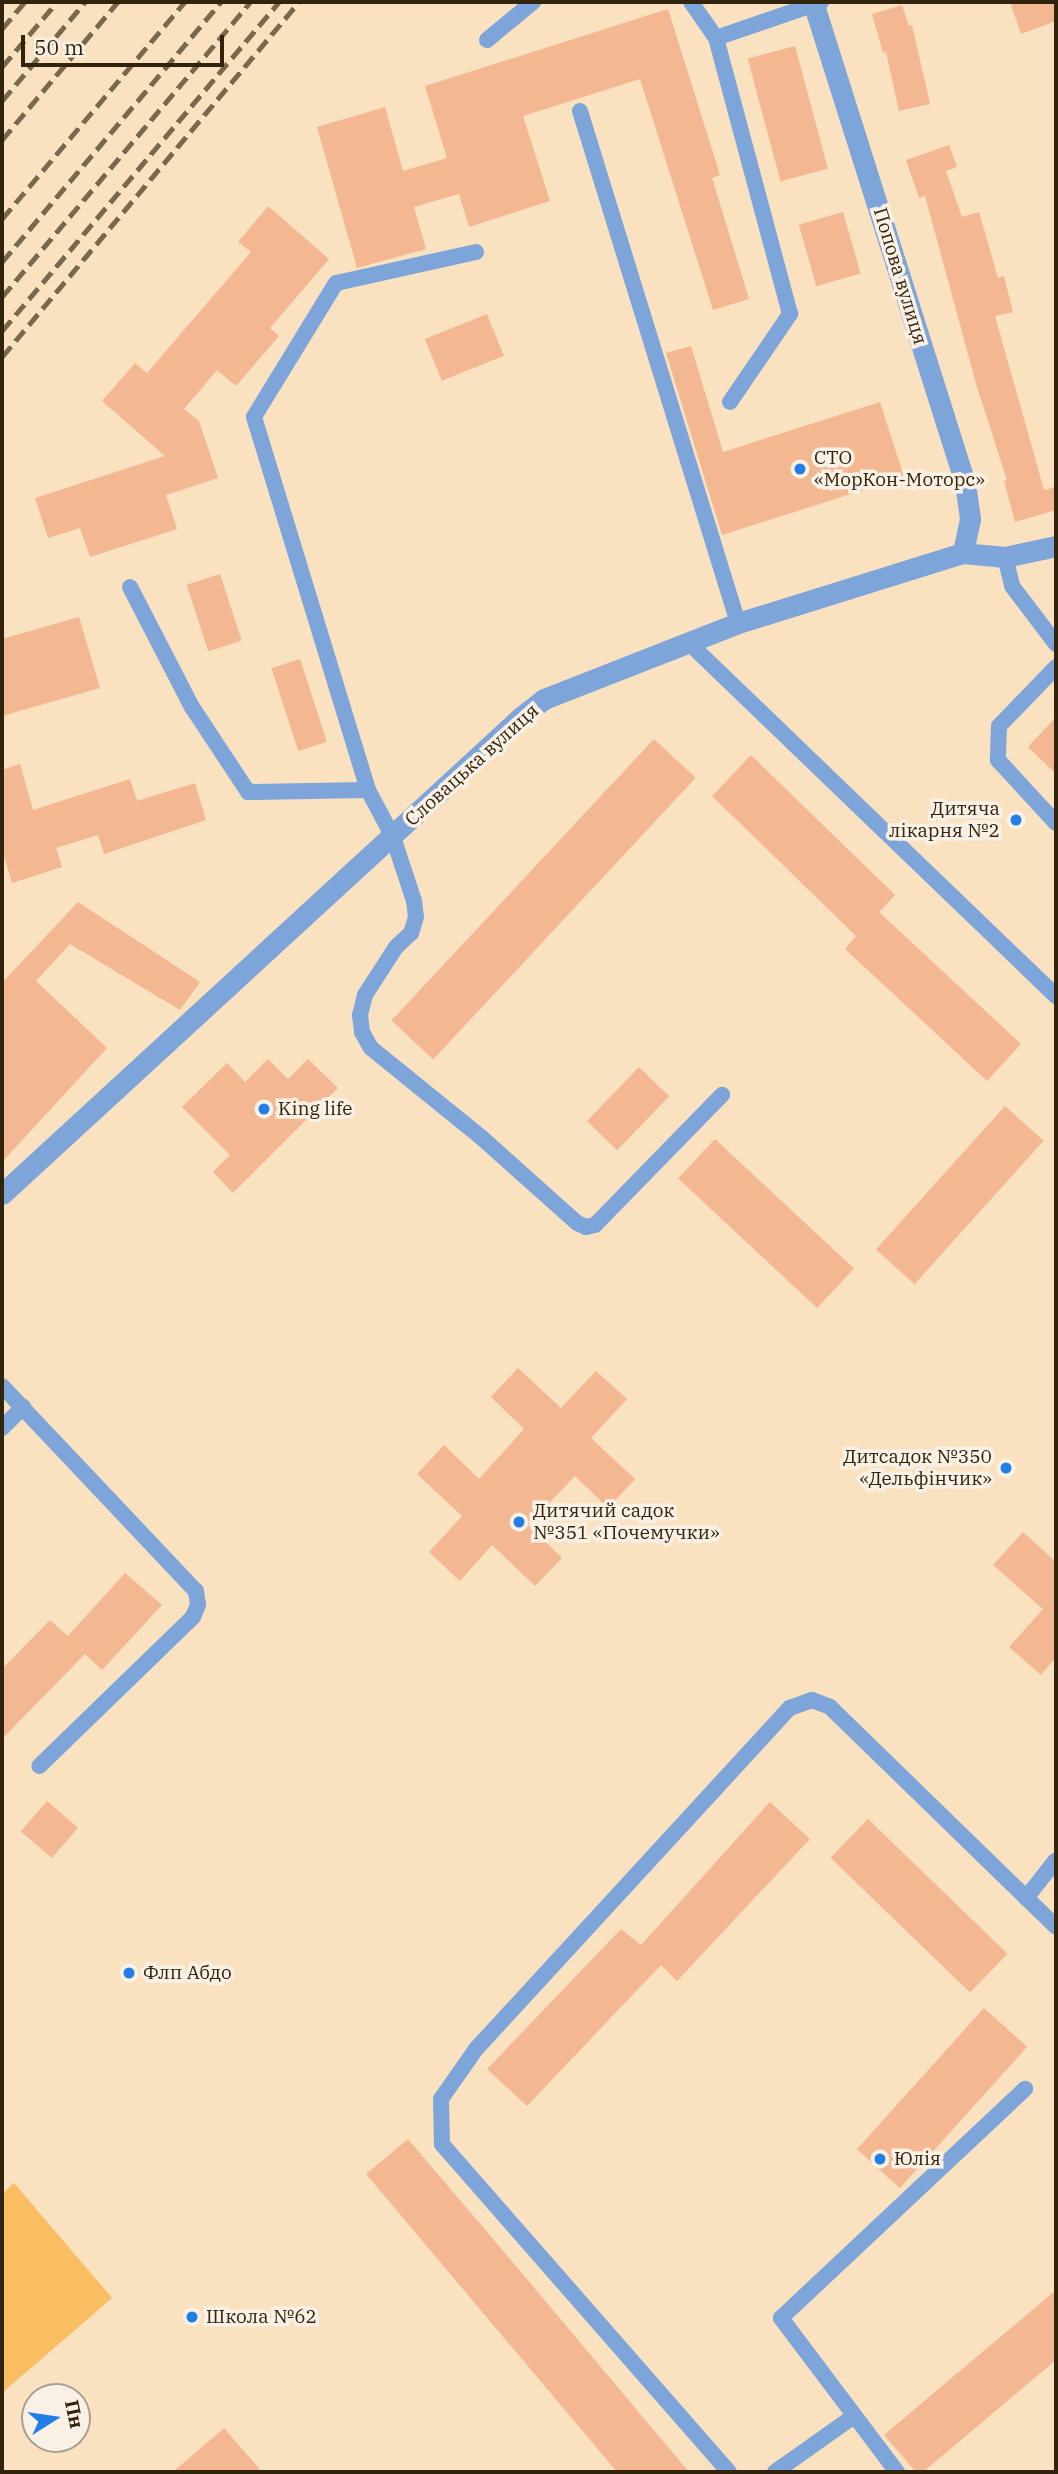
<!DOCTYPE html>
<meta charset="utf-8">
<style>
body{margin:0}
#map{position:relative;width:1058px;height:2474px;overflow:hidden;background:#fae1c0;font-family:"IBM Plex Serif",serif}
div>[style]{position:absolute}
.green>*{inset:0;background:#f9bd62}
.building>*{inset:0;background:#f3b891;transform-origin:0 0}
.lane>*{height:16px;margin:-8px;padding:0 8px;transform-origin:8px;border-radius:8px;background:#7ea5d9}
.street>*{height:21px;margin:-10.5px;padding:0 10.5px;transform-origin:10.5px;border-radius:10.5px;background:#7ea5d9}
.rail>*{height:5px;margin-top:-2.5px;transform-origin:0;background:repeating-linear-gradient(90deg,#7a684d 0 14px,transparent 0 21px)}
.dots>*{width:19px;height:19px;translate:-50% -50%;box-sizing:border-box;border:4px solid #faf1e6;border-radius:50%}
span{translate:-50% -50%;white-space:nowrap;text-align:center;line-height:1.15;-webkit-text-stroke:7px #faf1e6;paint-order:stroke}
.street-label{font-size:19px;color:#32230c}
.poi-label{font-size:19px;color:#32230c}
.left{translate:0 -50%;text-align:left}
.right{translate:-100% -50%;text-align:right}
.frame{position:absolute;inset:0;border:4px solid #32230c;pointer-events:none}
.north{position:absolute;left:21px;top:2383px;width:70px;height:70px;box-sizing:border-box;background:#faf1e6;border:2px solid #aa9f8f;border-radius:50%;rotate:78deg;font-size:19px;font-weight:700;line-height:28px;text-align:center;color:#32230c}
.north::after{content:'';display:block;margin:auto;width:24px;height:32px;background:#237ee8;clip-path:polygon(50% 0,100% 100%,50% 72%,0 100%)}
.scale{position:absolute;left:21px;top:35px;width:203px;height:32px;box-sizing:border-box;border:4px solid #32230c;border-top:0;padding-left:9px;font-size:21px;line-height:24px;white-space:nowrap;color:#32230c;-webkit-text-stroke:5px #faf1e6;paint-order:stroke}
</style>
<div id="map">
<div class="green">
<div style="clip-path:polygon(14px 2183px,112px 2298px,2px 2393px,2px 2194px)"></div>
</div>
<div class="building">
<div style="clip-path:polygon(1010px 2px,1056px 2px,1056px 21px,1021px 34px)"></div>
<div style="clip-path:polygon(902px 5px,909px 26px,912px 25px,930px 104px,899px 111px,886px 52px,883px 53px,872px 14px)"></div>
<div style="clip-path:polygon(668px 9px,720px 175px,712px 178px,749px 299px,713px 310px,640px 79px,523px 116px,550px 201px,469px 227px,459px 194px,414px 207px,426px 249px,357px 268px,317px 127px,385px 107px,403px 171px,447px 158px,425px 86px)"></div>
<div style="left:795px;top:46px;width:127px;height:49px;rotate:75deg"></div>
<div style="clip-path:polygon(949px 145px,957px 167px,946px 171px,962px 217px,979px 212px,998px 278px,1004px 276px,1013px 312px,995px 316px,1044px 490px,1056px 487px,1056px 510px,1015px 522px,1004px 481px,1007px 480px,977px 387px,925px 196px,919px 198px,906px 160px)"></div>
<div style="clip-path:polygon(268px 206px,329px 259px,270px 328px,279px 336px,236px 386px,217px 370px,184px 409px,199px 421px,218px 478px,166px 495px,177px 529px,90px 557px,80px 528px,48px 538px,35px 498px,165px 456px,102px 401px,135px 363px,147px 373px,251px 252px,238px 242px)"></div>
<div style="left:843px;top:212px;width:64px;height:46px;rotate:74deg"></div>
<div style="left:487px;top:314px;width:45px;height:67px;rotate:68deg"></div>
<div style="clip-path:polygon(691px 346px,723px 452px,880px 402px,904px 477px,722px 535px,666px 353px)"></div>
<div style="left:220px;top:574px;width:70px;height:35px;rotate:72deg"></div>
<div style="clip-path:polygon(79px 617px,100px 688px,2px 716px,2px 639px)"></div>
<div style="left:300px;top:659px;width:87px;height:30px;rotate:72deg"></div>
<div style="clip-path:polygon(1056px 717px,1056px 774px,1028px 747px)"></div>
<div style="left:654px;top:739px;width:57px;height:385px;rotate:43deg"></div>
<div style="clip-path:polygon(751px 755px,895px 895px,879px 912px,1021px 1044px,987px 1081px,845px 949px,856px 936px,712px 796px)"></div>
<div style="clip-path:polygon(20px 764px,33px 810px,130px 779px,137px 801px,195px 783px,206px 820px,104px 854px,98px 835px,56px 848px,62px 867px,12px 883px,2px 849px,2px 770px)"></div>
<div style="clip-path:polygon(78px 902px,200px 982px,180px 1010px,70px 944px,36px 981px,107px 1048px,2px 1162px,2px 983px)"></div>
<div style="clip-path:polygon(268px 1059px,288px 1079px,308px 1059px,338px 1088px,233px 1193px,213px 1172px,230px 1155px,182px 1107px,227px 1063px,245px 1082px)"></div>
<div style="left:639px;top:1067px;width:42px;height:75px;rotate:44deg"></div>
<div style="left:1005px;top:1106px;width:52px;height:193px;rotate:42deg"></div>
<div style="left:715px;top:1139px;width:190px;height:54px;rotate:43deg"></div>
<div style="clip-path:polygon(518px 1368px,561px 1408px,596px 1371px,627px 1399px,591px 1438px,635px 1479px,608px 1508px,575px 1476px,528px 1525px,562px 1558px,535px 1586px,492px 1545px,460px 1581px,429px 1552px,462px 1516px,417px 1474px,444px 1445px,479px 1479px,524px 1429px,491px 1397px)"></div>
<div style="clip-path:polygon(1023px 1532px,1056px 1562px,1056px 1657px,1041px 1675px,1009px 1647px,1043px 1609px,993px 1565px)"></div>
<div style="clip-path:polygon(125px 1573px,162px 1605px,102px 1670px,85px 1654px,2px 1739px,2px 1669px,50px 1620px,68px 1636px)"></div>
<div style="left:47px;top:1801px;width:41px;height:40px;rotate:41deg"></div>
<div style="clip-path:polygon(770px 1802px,810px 1839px,677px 1981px,661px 1965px,527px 2106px,487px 2069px,621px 1929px,641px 1945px)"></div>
<div style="left:868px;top:1819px;width:194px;height:54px;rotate:44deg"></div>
<div style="left:984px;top:2008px;width:58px;height:190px;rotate:42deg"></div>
<div style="clip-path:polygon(408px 2139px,510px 2259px,689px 2472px,617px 2472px,366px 2174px)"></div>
<div style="clip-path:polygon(1056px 2290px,1056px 2360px,923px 2472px,916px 2472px,884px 2435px)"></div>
<div style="clip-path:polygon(224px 2428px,262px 2472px,173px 2472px)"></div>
</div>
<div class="lane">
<div style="left:691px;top:2px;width:44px;rotate:55.2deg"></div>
<div style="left:487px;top:40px;width:60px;rotate:-39.6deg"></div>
<div style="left:580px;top:111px;width:536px;rotate:72.85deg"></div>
<div style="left:476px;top:252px;width:143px;rotate:167.5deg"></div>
<div style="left:336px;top:283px;width:157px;rotate:121.5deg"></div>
<div style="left:254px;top:417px;width:390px;rotate:73deg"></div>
<div style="left:368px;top:790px;width:53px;rotate:62deg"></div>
<div style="left:393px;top:837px;width:67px;rotate:71.8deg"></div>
<div style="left:414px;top:901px;width:16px;rotate:83deg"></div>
<div style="left:416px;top:917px;width:17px;rotate:107deg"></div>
<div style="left:411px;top:933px;width:21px;rotate:137deg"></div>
<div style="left:396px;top:947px;width:57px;rotate:122.9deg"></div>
<div style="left:365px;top:995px;width:21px;rotate:104deg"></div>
<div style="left:360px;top:1015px;width:17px;rotate:83deg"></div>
<div style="left:362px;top:1032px;width:18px;rotate:61deg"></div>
<div style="left:371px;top:1048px;width:143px;rotate:39deg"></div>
<div style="left:482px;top:1138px;width:127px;rotate:41.8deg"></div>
<div style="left:577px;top:1223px;width:10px;rotate:24deg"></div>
<div style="left:586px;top:1227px;width:9px;rotate:-13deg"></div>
<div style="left:595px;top:1225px;width:182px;rotate:-45.7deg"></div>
<div style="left:730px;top:402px;width:107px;rotate:-55.7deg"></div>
<div style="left:790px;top:314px;width:286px;rotate:-105deg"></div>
<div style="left:716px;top:38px;width:111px;rotate:-18.9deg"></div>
<div style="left:1005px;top:557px;width:30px;rotate:76deg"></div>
<div style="left:1012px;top:586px;width:73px;rotate:52.8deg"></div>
<div style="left:130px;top:587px;width:135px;rotate:62.7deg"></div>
<div style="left:192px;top:707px;width:102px;rotate:56.6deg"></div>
<div style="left:248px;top:792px;width:120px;rotate:-1deg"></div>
<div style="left:689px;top:643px;width:509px;rotate:43.89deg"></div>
<div style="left:1056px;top:667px;width:82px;rotate:134deg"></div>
<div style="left:999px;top:726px;width:34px;rotate:92deg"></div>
<div style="left:998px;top:760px;width:86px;rotate:47.4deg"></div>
<div style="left:2px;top:1386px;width:282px;rotate:46.6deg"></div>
<div style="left:196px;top:1591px;width:14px;rotate:82deg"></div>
<div style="left:198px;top:1605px;width:13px;rotate:113deg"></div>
<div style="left:193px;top:1617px;width:214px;rotate:135.9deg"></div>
<div style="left:2px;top:1428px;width:30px;rotate:-45deg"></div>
<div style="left:1026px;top:1898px;width:48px;rotate:-51.7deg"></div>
<div style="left:729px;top:2472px;width:436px;rotate:-131.2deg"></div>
<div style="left:442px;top:2144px;width:45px;rotate:-91.3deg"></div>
<div style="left:441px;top:2099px;width:61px;rotate:-55deg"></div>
<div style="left:476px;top:2049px;width:464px;rotate:-47.4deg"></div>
<div style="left:790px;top:1708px;width:23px;rotate:-20deg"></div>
<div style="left:812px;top:1700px;width:19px;rotate:21deg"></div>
<div style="left:830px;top:1707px;width:315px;rotate:44.2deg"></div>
<div style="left:775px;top:2472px;width:97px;rotate:-35.3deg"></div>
<div style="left:897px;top:2472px;width:193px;rotate:-127deg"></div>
<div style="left:781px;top:2318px;width:335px;rotate:-43.2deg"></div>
</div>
<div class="street">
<div style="left:813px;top:2px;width:504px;rotate:72.46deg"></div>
<div style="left:965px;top:483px;width:36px;rotate:82deg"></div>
<div style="left:970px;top:519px;width:35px;rotate:102deg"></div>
<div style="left:2px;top:1194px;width:705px;rotate:-42.59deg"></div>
<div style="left:521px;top:717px;width:29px;rotate:-38deg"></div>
<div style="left:544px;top:699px;width:208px;rotate:-21.4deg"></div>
<div style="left:738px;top:623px;width:236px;rotate:-17.3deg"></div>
<div style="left:963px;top:553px;width:42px;rotate:5.4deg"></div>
<div style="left:1005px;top:557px;width:52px;rotate:-12.2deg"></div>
</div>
<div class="rail">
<div style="left:2px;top:29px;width:35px;rotate:-50deg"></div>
<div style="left:2px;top:67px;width:85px;rotate:-49.8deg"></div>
<div style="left:2px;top:101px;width:129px;rotate:-50deg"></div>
<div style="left:2px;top:140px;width:180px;rotate:-50deg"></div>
<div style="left:2px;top:219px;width:284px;rotate:-49.9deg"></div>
<div style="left:2px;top:262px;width:340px;rotate:-49.9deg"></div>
<div style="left:2px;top:297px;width:385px;rotate:-49.9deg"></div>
<div style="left:2px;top:331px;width:430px;rotate:-49.9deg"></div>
<div style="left:2px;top:357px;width:463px;rotate:-50.1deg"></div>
</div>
<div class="dots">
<div style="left:800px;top:469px;background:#237ee8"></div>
<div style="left:1016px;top:820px;background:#237ee8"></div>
<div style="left:264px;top:1109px;background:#237ee8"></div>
<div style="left:1006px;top:1468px;background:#237ee8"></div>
<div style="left:519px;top:1522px;background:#237ee8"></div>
<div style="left:129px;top:1973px;background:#237ee8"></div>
<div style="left:880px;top:2159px;background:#237ee8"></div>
<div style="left:192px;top:2317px;background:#237ee8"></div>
</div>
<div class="street-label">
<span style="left:900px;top:276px;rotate:73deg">Попова вулиця</span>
<span style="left:472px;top:765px;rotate:-42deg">Словацька вулиця</span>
</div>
<div class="poi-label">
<span class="left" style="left:814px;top:469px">СТО<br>«МорКон-Моторс»</span>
<span class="right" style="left:1000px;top:820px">Дитяча<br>лікарня №2</span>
<span class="left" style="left:278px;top:1109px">King life</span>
<span class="right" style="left:992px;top:1468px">Дитсадок №350<br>«Дельфінчик»</span>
<span class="left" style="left:533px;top:1522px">Дитячий садок<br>№351 «Почемучки»</span>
<span class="left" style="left:143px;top:1973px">Флп Абдо</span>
<span class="left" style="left:894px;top:2159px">Юлія</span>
<span class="left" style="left:206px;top:2317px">Школа №62</span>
</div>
<div class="frame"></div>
<div class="north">Пн</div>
<div class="scale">50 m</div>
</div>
